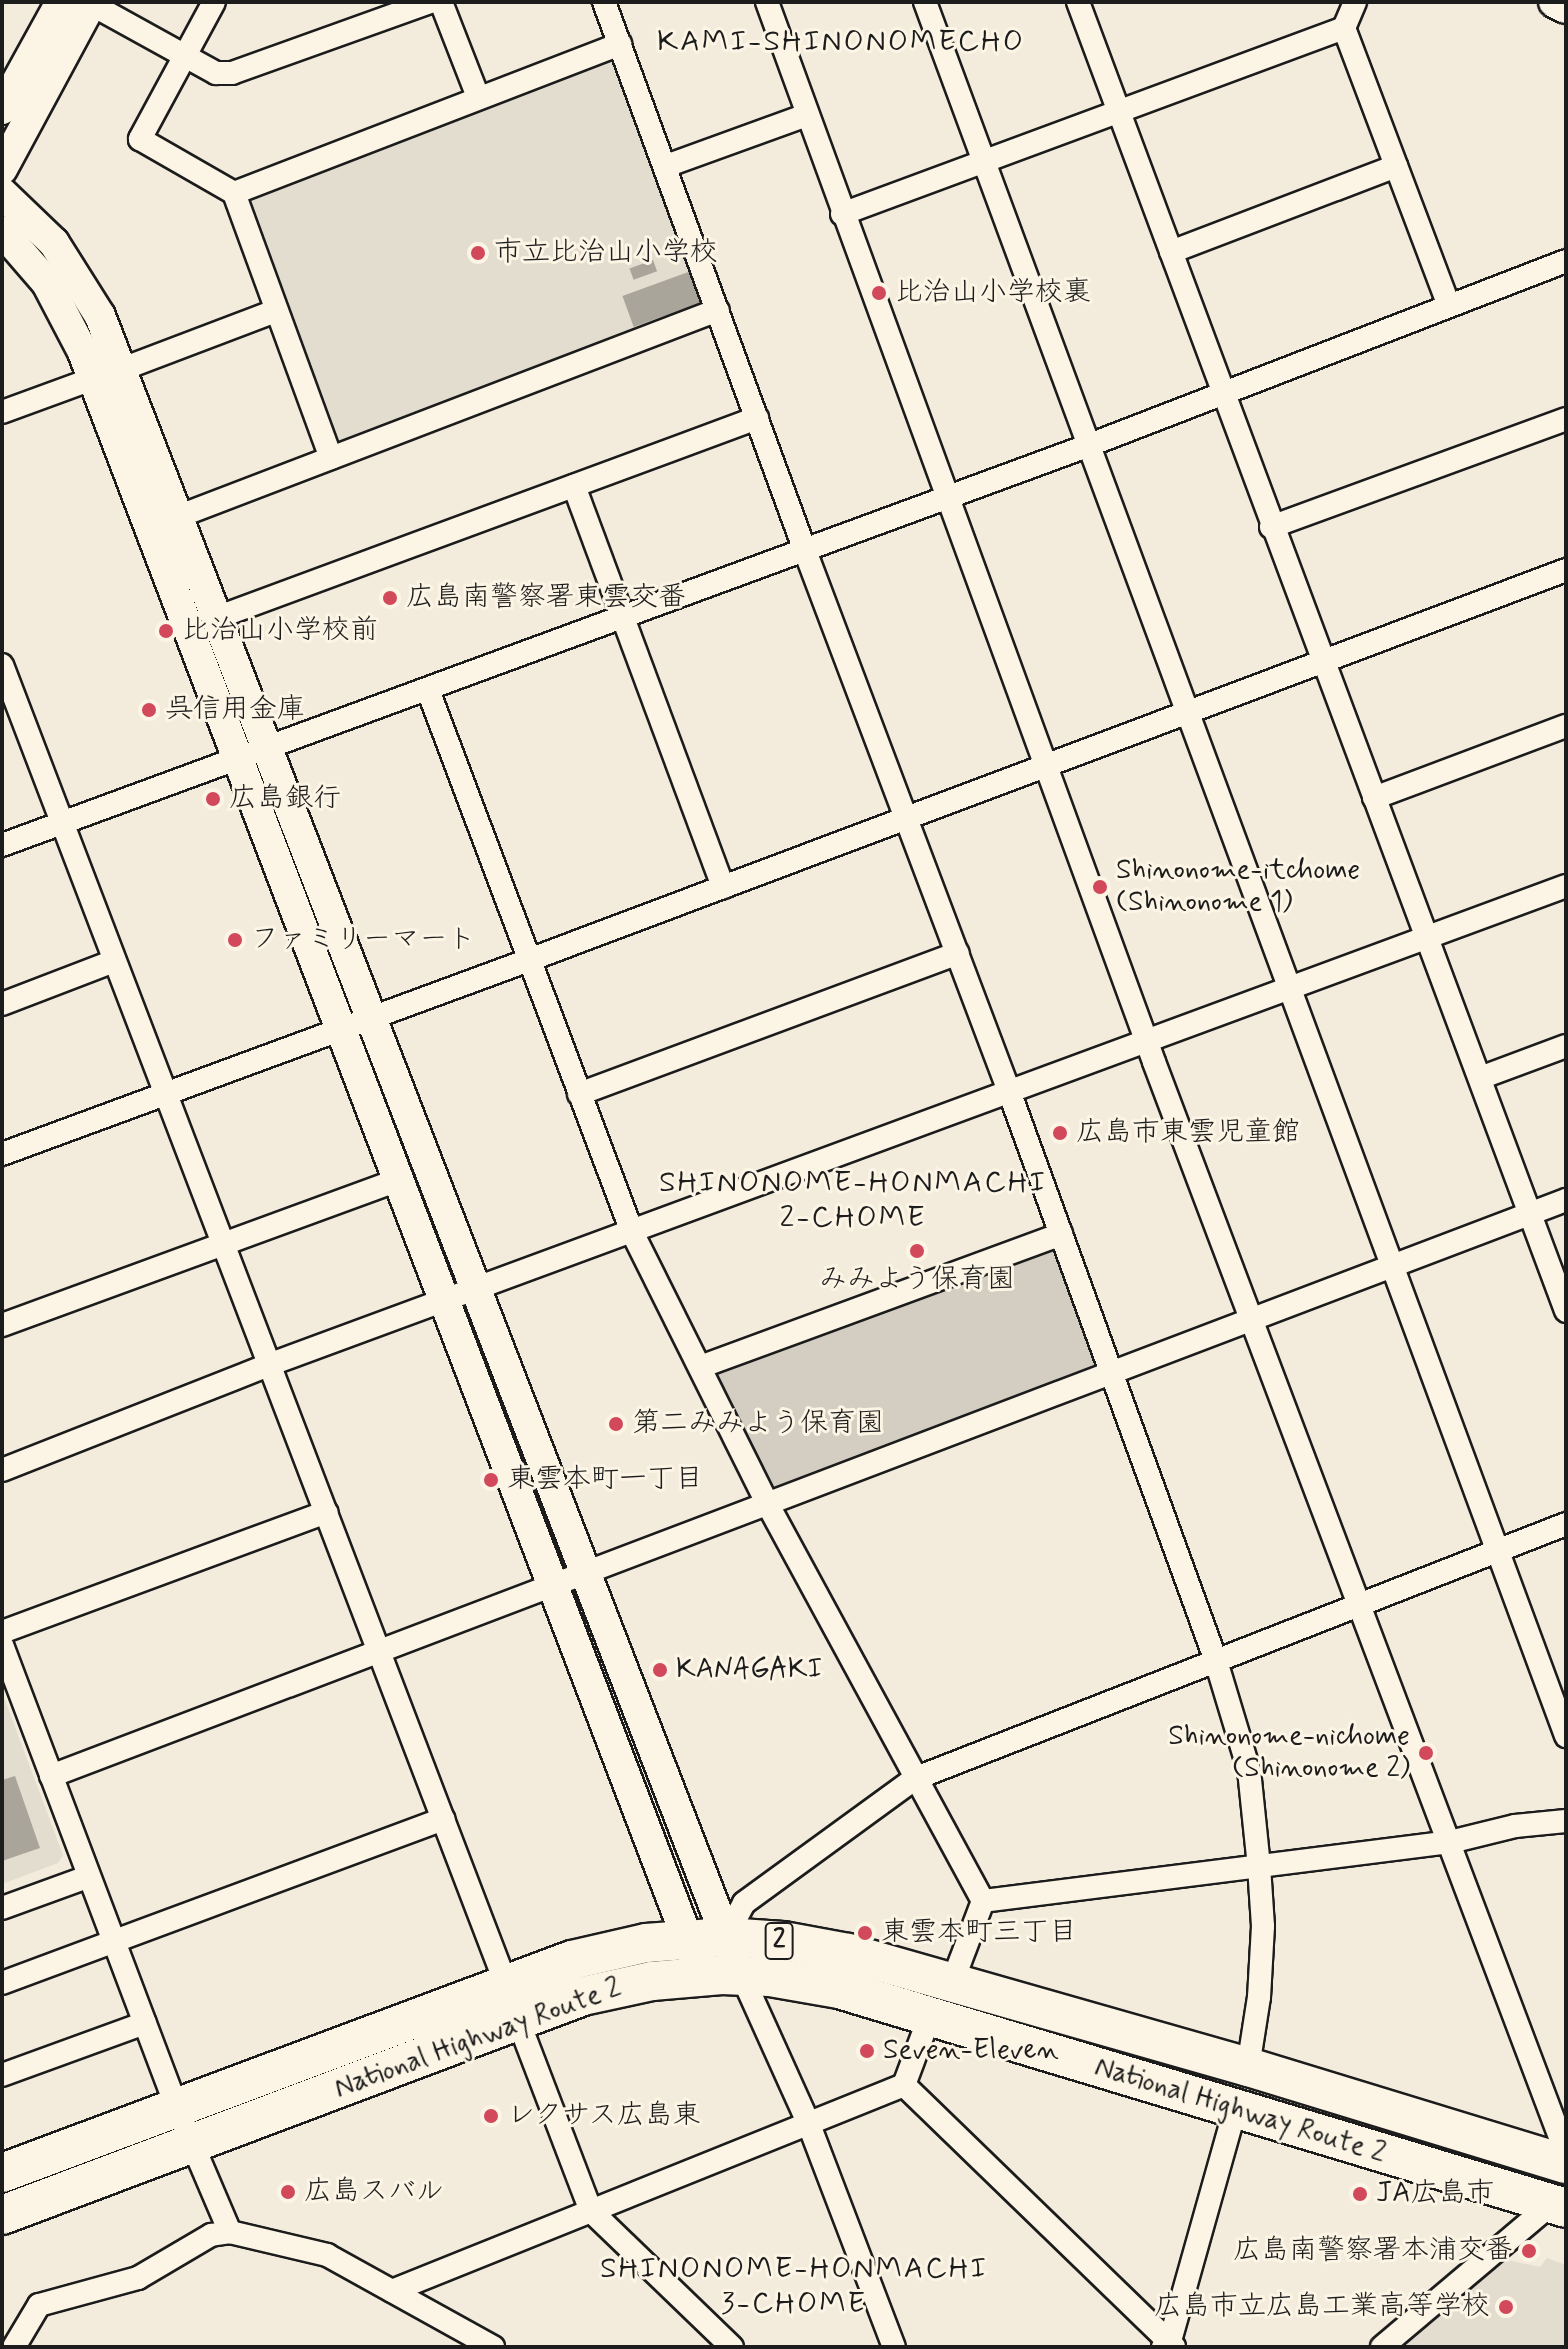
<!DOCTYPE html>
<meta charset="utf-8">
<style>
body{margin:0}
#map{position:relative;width:1568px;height:2349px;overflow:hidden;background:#f3ecdd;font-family:Mynerve,"Klee One",sans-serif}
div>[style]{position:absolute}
.built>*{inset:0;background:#e3ddcf}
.green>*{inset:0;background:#d3cec1}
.water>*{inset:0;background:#aaa59b;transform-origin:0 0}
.roads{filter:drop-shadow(2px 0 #1c1c1c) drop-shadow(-2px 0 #1c1c1c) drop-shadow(0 2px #1c1c1c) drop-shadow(0 -2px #1c1c1c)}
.street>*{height:22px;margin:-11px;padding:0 11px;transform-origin:11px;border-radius:11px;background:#fcf5e5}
.secondary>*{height:30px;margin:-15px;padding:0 15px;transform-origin:15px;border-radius:15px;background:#fcf5e5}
.highway>*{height:38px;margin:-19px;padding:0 19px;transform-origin:19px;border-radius:19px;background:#fcf5e5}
.dots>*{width:22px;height:22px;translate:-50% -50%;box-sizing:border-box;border:4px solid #fcf5e5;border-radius:50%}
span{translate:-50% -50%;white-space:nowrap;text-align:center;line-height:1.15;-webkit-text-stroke:6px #fcf5e5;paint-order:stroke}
.shield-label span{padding:2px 6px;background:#fcf5e5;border:2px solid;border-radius:6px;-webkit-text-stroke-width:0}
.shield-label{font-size:26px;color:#1c1c1c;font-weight:700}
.poi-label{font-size:28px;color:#1c1c1c}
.left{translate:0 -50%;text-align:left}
.right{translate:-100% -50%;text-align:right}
.street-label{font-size:28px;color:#1c1c1c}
.neighbourhood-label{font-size:30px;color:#1c1c1c;letter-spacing:2px}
.frame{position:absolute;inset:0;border:4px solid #1c1c1c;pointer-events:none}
</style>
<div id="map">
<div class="built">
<div style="clip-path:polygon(611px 56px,618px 58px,711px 308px,345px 445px,339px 443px,245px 198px)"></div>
<div style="clip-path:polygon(2px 1692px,63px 1855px,58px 1863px,2px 1884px)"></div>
<div style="clip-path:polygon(1547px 2258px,1566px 2265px,1566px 2347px,1400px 2347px,1503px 2259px,1540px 2267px)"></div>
</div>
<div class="green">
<div style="clip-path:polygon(1051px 1245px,1060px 1249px,1101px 1363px,1098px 1371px,783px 1488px,771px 1485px,713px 1379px,716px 1367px)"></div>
</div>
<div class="water">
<div style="left:653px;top:260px;width:12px;height:25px;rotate:70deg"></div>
<div style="left:691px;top:271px;width:33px;height:73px;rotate:70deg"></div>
<div style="clip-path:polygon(15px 1776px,40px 1848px,2px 1861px,2px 1780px)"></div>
</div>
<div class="roads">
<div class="street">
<div style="left:214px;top:2px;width:156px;rotate:118.4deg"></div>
<div style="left:140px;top:139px;width:108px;rotate:29.9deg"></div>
<div style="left:234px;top:193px;width:282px;rotate:69.9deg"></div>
<div style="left:441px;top:2px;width:102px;rotate:68.7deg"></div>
<div style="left:604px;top:2px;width:581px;rotate:69.88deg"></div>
<div style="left:804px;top:548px;width:580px;rotate:69.32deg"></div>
<div style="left:1009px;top:1091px;width:606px;rotate:70.04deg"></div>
<div style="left:1216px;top:1661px;width:114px;rotate:73.2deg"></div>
<div style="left:1249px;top:1770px;width:97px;rotate:84.1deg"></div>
<div style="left:1259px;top:1866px;width:60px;rotate:86.2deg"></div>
<div style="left:1263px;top:1926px;width:71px;rotate:93.2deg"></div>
<div style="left:1259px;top:1997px;width:71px;rotate:98.9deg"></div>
<div style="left:767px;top:2px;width:1128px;rotate:69.94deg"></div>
<div style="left:1154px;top:1062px;width:1166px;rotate:69.31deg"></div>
<div style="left:925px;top:2px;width:1849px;rotate:69.71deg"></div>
<div style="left:1078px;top:2px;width:1397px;rotate:69.55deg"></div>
<div style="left:91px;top:4px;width:143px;rotate:28.9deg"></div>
<div style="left:216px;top:73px;width:16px"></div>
<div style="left:232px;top:73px;width:210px;rotate:-19.7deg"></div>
<div style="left:1344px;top:28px;width:297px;rotate:69.3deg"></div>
<div style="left:666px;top:166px;width:150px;rotate:-19.9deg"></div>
<div style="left:234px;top:193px;width:414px;rotate:-21.1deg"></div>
<div style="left:842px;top:214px;width:535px;rotate:-20.33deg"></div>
<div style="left:1344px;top:28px;width:28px;rotate:-67deg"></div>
<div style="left:1171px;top:252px;width:241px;rotate:-20.9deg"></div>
<div style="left:120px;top:370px;width:166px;rotate:-20.8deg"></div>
<div style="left:2px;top:412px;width:96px;rotate:-20.1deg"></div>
<div style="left:574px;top:486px;width:428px;rotate:69.6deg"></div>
<div style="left:177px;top:517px;width:579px;rotate:-20.94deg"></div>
<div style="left:1271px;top:527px;width:314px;rotate:-20.1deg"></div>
<div style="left:216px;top:618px;width:577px;rotate:-20.29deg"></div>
<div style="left:2px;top:665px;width:1412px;rotate:69.09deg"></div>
<div style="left:428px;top:690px;width:579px;rotate:69.37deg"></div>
<div style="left:632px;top:1232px;width:305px;rotate:63.5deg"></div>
<div style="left:768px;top:1505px;width:451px;rotate:61.5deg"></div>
<div style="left:1374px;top:798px;width:205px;rotate:-20.6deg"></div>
<div style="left:2px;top:845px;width:1156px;rotate:-20.19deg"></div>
<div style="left:1087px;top:446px;width:513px;rotate:-21.12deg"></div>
<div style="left:2px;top:1004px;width:120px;rotate:-21deg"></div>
<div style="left:1480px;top:1078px;width:92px;rotate:-20.4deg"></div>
<div style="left:579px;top:1094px;width:404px;rotate:-20.4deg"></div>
<div style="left:2px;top:1154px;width:562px;rotate:-20.21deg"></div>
<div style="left:529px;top:960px;width:1108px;rotate:-20.61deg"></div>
<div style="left:2px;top:1325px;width:422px;rotate:-20.1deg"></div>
<div style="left:700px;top:1367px;width:385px;rotate:-20.2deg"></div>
<div style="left:2px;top:1470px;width:289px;rotate:-21.5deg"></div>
<div style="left:271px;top:1364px;width:1380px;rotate:-20.26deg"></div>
<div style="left:2px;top:1632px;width:346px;rotate:-20.3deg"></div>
<div style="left:2px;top:1645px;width:495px;rotate:69.3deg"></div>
<div style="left:177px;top:2108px;width:135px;rotate:66.9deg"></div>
<div style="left:51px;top:1776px;width:1621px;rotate:-20.82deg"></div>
<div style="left:2px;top:1908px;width:90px;rotate:-20deg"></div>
<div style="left:726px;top:1937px;width:38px;rotate:-62deg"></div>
<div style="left:744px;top:1903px;width:210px;rotate:-36.1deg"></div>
<div style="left:914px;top:1779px;width:700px;rotate:-21.36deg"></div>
<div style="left:742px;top:1976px;width:160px;rotate:65.7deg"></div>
<div style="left:808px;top:2122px;width:241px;rotate:69.1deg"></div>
<div style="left:2px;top:1983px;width:471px;rotate:-20.4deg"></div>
<div style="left:952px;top:1983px;width:88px;rotate:-69.3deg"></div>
<div style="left:983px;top:1901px;width:471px;rotate:-7.2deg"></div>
<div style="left:1450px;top:1842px;width:67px;rotate:-13.8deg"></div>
<div style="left:1515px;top:1826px;width:51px;rotate:-5.6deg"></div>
<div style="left:518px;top:2020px;width:204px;rotate:69.1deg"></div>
<div style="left:591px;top:2211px;width:196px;rotate:44deg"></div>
<div style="left:2px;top:2075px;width:152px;rotate:-20deg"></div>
<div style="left:904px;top:2085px;width:376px;rotate:44.1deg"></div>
<div style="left:392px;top:2291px;width:552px;rotate:-21.92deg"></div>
<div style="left:904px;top:2085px;width:72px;rotate:-69.5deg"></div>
<div style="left:14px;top:2347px;width:49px;rotate:-59.2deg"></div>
<div style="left:39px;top:2305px;width:103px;rotate:-15.3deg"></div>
<div style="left:138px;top:2278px;width:85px;rotate:-30.5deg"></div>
<div style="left:211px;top:2235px;width:19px;rotate:-9deg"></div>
<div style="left:230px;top:2232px;width:100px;rotate:13.3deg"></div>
<div style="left:327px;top:2255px;width:190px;rotate:29deg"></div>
<div style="left:1163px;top:2347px;width:9px;rotate:-41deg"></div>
<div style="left:1170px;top:2341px;width:240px;rotate:-74.3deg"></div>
<div style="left:1382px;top:2347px;width:228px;rotate:-40.2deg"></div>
</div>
<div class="secondary">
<div style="left:1554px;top:2px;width:13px;rotate:27deg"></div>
<div style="left:2px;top:109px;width:122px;rotate:-61.1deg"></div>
<div style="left:2px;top:169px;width:190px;rotate:-61.7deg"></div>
<div style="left:2px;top:193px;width:72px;rotate:43.9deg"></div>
<div style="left:54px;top:243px;width:86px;rotate:57.8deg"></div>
<div style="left:100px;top:316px;width:1759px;rotate:68.88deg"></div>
<div style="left:2px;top:231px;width:69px;rotate:49.1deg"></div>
<div style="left:47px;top:283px;width:78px;rotate:62.4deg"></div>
<div style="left:83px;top:352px;width:1720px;rotate:69.15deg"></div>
</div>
<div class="highway">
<div style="left:2px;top:2173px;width:608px;rotate:-20.49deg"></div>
<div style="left:572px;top:1960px;width:76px;rotate:-12.9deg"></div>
<div style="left:646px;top:1943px;width:80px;rotate:-4.3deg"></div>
<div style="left:726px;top:1937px;width:57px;rotate:4deg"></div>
<div style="left:783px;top:1941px;width:66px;rotate:10.5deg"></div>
<div style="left:848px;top:1953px;width:416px;rotate:15.9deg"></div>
<div style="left:1248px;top:2067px;width:332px;rotate:17deg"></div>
<div style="left:2px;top:2215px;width:621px;rotate:-20.65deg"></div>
<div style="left:583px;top:1996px;width:71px;rotate:-12.3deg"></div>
<div style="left:652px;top:1981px;width:70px;rotate:-4.9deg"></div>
<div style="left:722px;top:1975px;width:48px;rotate:2.4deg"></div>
<div style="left:770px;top:1977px;width:70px;rotate:9.9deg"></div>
<div style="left:839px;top:1989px;width:759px;rotate:16.76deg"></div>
</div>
</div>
<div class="dots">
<div style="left:478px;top:253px;background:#d1495b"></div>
<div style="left:879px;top:293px;background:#d1495b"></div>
<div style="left:390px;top:598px;background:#d1495b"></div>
<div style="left:166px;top:631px;background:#d1495b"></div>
<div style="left:149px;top:710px;background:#d1495b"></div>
<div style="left:213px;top:799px;background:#d1495b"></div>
<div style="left:1100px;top:887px;background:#d1495b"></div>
<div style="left:235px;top:940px;background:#d1495b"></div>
<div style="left:1060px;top:1133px;background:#d1495b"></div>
<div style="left:917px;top:1251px;background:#d1495b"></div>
<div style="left:616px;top:1424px;background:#d1495b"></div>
<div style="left:491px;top:1480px;background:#d1495b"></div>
<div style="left:660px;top:1670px;background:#d1495b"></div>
<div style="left:1426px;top:1753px;background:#d1495b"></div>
<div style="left:865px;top:1933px;background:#d1495b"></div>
<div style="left:867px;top:2051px;background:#d1495b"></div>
<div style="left:491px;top:2116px;background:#d1495b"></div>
<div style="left:288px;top:2192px;background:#d1495b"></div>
<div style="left:1360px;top:2194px;background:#d1495b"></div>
<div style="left:1529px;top:2251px;background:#d1495b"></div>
<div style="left:1506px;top:2307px;background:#d1495b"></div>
</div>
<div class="shield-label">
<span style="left:779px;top:1941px">2</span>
</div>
<div class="poi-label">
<span class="left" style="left:494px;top:253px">市立比治山小学校</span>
<span class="left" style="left:895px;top:293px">比治山小学校裏</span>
<span class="left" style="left:406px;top:598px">広島南警察署東雲交番</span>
<span class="left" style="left:182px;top:631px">比治山小学校前</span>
<span class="left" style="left:165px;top:710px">呉信用金庫</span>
<span class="left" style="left:229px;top:799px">広島銀行</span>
<span class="left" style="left:1116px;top:887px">Shinonome-itchome<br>(Shinonome 1)</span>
<span class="left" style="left:251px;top:940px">ファミリーマート</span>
<span class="left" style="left:1076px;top:1133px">広島市東雲児童館</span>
<span style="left:917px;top:1280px">みみよう保育園</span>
<span class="left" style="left:632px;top:1424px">第二みみよう保育園</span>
<span class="left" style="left:507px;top:1480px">東雲本町一丁目</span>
<span class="left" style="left:676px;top:1670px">KANAGAKI</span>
<span class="right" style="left:1410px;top:1753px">Shinonome-nichome<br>(Shinonome 2)</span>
<span class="left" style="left:881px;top:1933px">東雲本町三丁目</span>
<span class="left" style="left:883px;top:2051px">Seven-Eleven</span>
<span class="left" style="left:507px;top:2116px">レクサス広島東</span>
<span class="left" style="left:304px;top:2192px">広島スバル</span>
<span class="left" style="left:1376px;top:2194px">JA広島市</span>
<span class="right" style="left:1513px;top:2251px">広島南警察署本浦交番</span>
<span class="right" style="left:1490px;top:2307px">広島市立広島工業高等学校</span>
</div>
<div class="street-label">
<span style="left:478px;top:2039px;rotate:-20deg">National Highway Route 2</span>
<span style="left:1240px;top:2111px;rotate:17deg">National Highway Route 2</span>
</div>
<div class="neighbourhood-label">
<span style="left:841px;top:42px">KAMI-SHINONOMECHO</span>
<span style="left:853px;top:1200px">SHINONOME-HONMACHI<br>2-CHOME</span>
<span style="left:794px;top:2286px">SHINONOME-HONMACHI<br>3-CHOME</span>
</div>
<div class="frame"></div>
</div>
